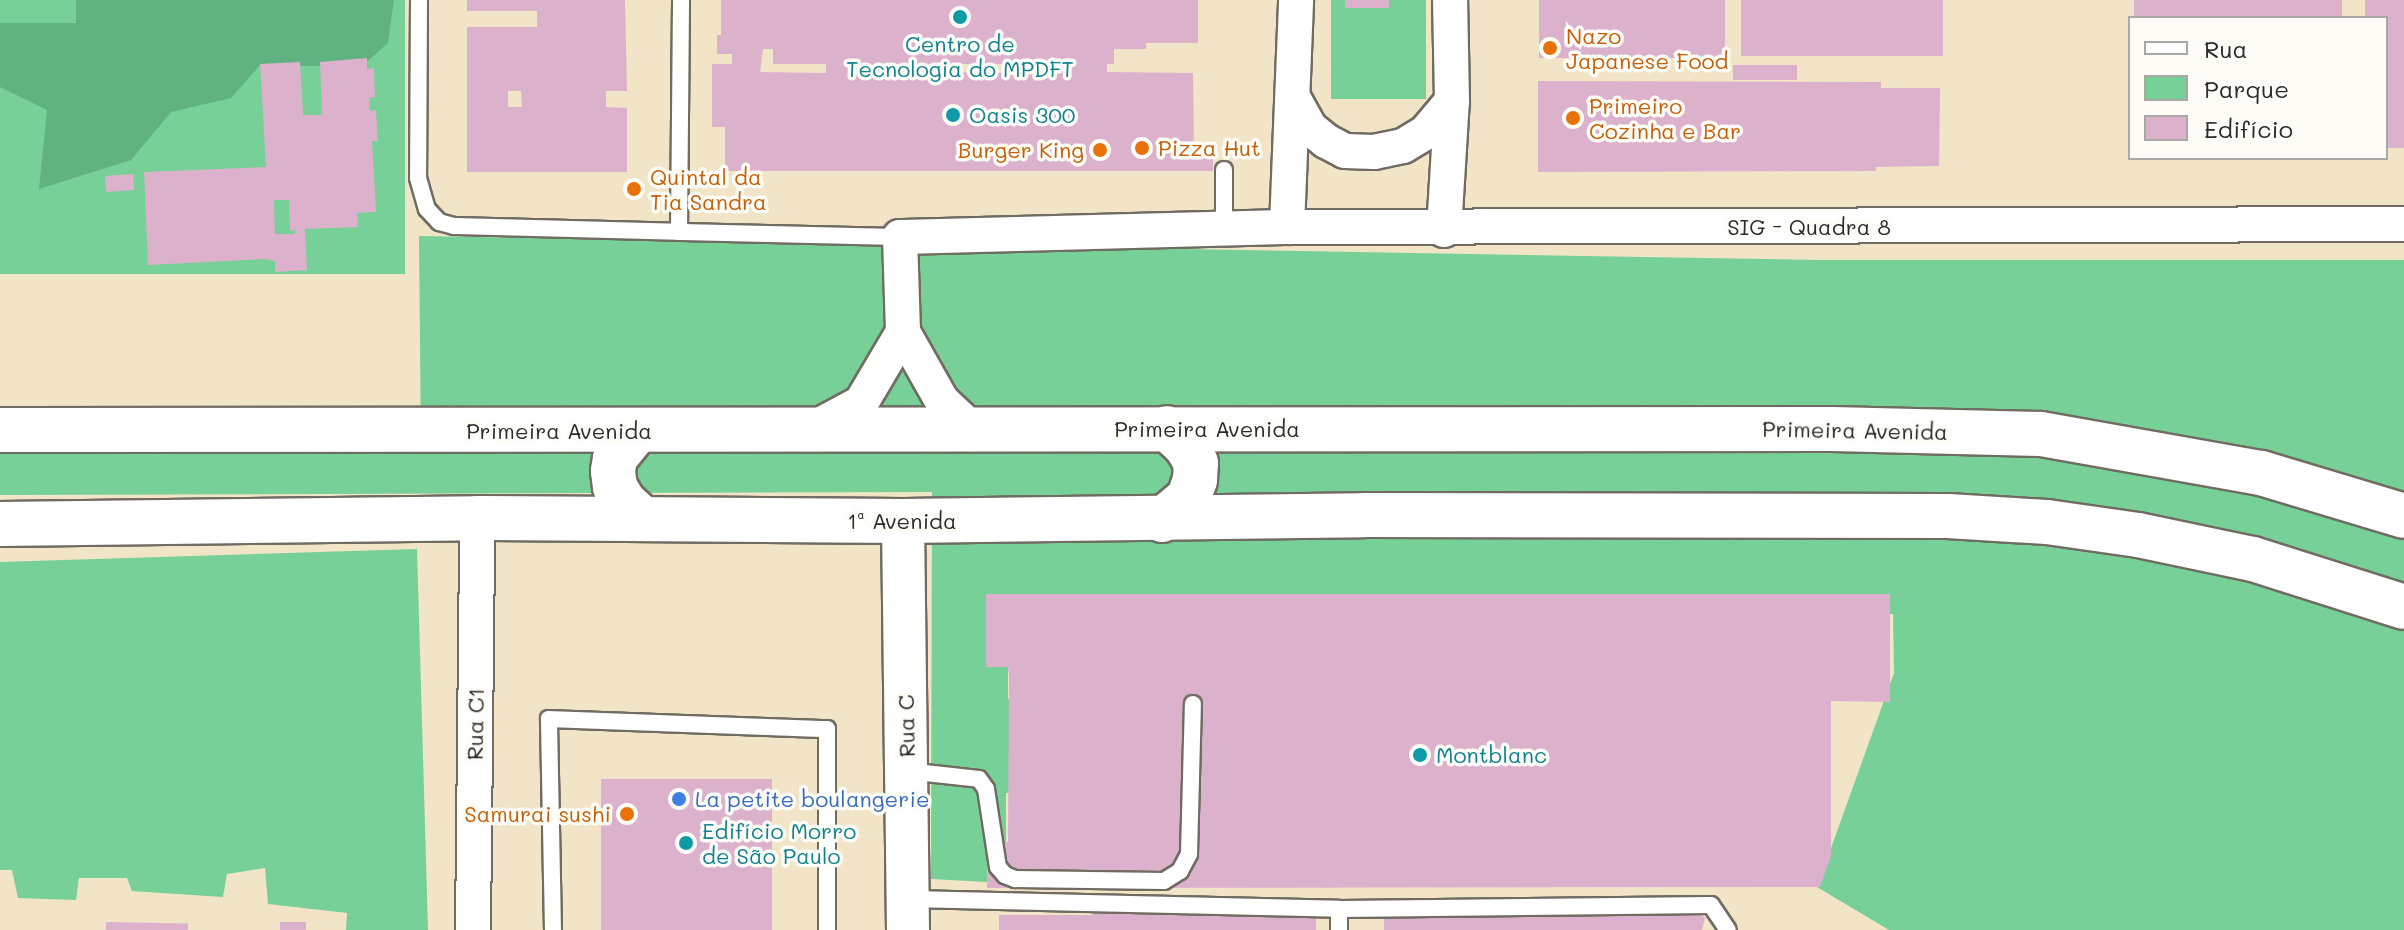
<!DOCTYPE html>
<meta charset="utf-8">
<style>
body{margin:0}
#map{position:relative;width:2404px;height:930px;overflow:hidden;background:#f1e4c7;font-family:Mali,sans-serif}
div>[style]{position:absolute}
.green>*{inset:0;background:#76d097;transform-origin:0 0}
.forest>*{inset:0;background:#60b280}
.building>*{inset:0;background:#dcb1cc;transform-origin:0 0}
.roads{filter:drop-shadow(2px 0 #706c62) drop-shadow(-2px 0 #706c62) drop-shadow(0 2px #706c62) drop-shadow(0 -2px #706c62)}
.service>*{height:16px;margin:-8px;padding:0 8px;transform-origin:8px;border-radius:8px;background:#fff}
.minor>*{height:34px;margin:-17px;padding:0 17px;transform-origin:17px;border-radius:17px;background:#fff}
.tertiary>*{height:42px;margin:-21px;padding:0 21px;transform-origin:21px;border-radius:21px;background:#fff}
.secondary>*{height:44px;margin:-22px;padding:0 22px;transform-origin:22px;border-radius:22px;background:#fff}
.dots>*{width:22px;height:22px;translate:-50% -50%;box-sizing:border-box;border:4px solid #fdfcf7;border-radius:50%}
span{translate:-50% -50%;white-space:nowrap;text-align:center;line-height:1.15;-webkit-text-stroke:7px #fdfcf7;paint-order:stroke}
.food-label{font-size:22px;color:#c56008}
.left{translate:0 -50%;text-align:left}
.right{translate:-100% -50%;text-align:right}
.culture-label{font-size:22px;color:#0d838f}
.street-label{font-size:22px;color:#2b2b2b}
.shop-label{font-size:22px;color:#366cbe}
.legend{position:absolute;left:2128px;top:16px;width:260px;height:144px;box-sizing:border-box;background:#fdfcf7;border:2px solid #a9a8a5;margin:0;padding:10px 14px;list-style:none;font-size:24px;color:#2b2b2b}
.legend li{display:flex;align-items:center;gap:16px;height:40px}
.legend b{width:40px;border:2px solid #a9a8a5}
</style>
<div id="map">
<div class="green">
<div style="left:0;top:0;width:405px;height:274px"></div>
<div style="left:1331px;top:0;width:95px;height:99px"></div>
<div style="clip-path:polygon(419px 236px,1820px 260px,2404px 260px,2404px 930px,1889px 930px,1817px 887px,1894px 673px,1893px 614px,1008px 630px,1008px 699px,1109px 699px,1109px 794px,1006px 793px,1006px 883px,931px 879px,932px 492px,0 495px,0 449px,421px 449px)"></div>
<div style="clip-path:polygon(417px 549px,428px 930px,346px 930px,347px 913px,268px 904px,265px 868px,227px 874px,223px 897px,132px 891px,127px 878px,79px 878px,76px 900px,18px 898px,12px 870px,0 870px,0 562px)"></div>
</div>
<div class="forest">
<div style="clip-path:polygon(76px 0,394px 0,388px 43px,362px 66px,259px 66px,231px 98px,171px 112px,131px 160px,39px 189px,47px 110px,0 87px,0 23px,76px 23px)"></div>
</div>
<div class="building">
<div style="clip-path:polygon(evenodd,467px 0,625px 0,627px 91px,606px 91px,606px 107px,627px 108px,627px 172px,467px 172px,467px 27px,537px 27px,537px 11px,467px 11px,467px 0,508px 91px,521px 91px,522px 107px,508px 107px,508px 91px)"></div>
<div style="clip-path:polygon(evenodd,721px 0,1198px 0,1198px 43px,1146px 43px,1146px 49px,1114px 49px,1114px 64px,1107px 64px,1107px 72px,1193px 73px,1194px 154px,1213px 154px,1213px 171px,725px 171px,725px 127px,712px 127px,712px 64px,732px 64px,732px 54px,717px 54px,717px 35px,721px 35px,721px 0,763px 49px,773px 49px,773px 64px,826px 64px,826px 73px,760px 72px,763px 49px,721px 0,879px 64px,1054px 64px,1054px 73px,879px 72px,879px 64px)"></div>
<div style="left:1345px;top:0;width:44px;height:8px"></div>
<div style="left:1539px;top:0;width:186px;height:58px"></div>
<div style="left:1741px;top:0;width:202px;height:56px"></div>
<div style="left:2134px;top:0;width:208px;height:18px"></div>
<div style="clip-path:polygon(2365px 0,2404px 0,2404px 148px,2386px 148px,2386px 18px,2365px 18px)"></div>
<div style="clip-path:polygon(evenodd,367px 58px,367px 69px,374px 68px,375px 97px,369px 98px,370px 111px,376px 110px,378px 141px,372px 141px,376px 212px,357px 213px,358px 227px,305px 229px,307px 270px,275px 272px,275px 261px,265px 259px,148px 265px,144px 172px,266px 167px,260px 64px,300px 62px,303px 115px,322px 115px,320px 62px,367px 58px,274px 200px,289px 200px,290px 231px,295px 230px,295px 234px,275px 234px,274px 200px)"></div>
<div style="left:1733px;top:65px;width:64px;height:15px"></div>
<div style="clip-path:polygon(1538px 81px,1881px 82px,1881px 88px,1940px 88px,1939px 166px,1876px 167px,1876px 171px,1538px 172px)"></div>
<div style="left:133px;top:174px;width:16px;height:28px;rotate:86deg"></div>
<div style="clip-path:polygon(986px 594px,1890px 594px,1890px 702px,1831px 701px,1831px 856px,1820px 887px,987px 888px,987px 842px,1008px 842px,1009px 676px,1008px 667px,986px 667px)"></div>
<div style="left:601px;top:779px;width:171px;height:151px"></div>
<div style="clip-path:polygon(1608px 909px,1609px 916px,1702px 915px,1705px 918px,1702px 930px,1384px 930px,1384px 915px)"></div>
<div style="clip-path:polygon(1092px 910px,1316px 915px,1316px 930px,999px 930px,999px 915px,1092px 915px)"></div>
<div style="left:106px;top:922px;width:82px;height:8px;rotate:1deg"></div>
<div style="left:280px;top:922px;width:26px;height:8px"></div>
</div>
<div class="roads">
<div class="service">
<div style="left:419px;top:0;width:178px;rotate:90.3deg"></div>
<div style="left:418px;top:178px;width:32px;rotate:74deg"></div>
<div style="left:427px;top:209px;width:18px;rotate:47deg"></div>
<div style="left:439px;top:222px;width:16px;rotate:15deg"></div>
<div style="left:454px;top:226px;width:225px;rotate:1.5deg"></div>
<div style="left:679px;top:232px;width:232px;rotate:-89.5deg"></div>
<div style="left:1224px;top:170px;width:59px;rotate:90deg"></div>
<div style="left:679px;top:232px;width:221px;rotate:1.3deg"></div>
<div style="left:907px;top:771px;width:72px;rotate:6.3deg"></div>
<div style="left:979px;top:779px;width:12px;rotate:55deg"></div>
<div style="left:986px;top:789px;width:79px;rotate:81.3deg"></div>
<div style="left:998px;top:867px;width:11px;rotate:49deg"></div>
<div style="left:1005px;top:875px;width:11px;rotate:22deg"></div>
<div style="left:1015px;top:879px;width:149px;rotate:0.8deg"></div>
<div style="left:1164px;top:881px;width:19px;rotate:-32deg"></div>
<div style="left:1180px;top:871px;width:19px;rotate:-62deg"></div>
<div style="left:1189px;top:854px;width:150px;rotate:-88.5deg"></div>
<div style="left:910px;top:899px;width:429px;rotate:1.3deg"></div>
<div style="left:1339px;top:909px;width:21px;rotate:90deg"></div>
<div style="left:1339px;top:909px;width:372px;rotate:-0.6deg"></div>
<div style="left:1711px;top:905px;width:30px;rotate:56deg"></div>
<div style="left:553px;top:930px;width:211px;rotate:-91.1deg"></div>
<div style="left:549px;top:719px;width:278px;rotate:2.1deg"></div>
<div style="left:827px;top:729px;width:201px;rotate:90deg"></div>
</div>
<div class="minor">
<div style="left:1295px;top:101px;width:31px;rotate:61deg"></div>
<div style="left:1310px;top:128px;width:21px;rotate:39deg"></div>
<div style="left:1326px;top:141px;width:21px;rotate:28deg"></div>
<div style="left:1345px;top:151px;width:29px;rotate:2deg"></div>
<div style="left:1374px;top:152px;width:30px;rotate:-12deg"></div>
<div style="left:1403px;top:146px;width:27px;rotate:-31deg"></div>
<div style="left:1426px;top:132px;width:40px;rotate:-50deg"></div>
<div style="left:1287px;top:227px;width:227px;rotate:-87.7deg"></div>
<div style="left:1444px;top:230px;width:129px;rotate:-86.5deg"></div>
<div style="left:1452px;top:101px;width:101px;rotate:-91.1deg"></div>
<div style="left:814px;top:428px;width:53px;rotate:-28deg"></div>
<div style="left:861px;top:403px;width:82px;rotate:-59.4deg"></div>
<div style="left:974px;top:431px;width:44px;rotate:-136.8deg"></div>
<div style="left:942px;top:401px;width:79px;rotate:-119.5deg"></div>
<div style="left:903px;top:332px;width:95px;rotate:-91.8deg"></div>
<div style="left:900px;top:237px;width:387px;rotate:-1.5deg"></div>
<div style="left:1287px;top:227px;width:1117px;rotate:-0.15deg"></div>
<div style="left:473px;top:930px;width:412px;rotate:-89.4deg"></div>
</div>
<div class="tertiary">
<div style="left:903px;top:521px;width:409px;rotate:89.3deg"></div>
</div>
<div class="secondary">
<div style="left:0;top:430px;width:1832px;rotate:-0.03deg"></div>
<div style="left:1832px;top:429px;width:209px;rotate:1.4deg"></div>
<div style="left:2041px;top:434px;width:223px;rotate:10.1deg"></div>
<div style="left:2261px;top:473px;width:149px;rotate:16.7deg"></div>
<div style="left:636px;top:432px;width:33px;rotate:129deg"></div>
<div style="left:615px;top:458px;width:13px;rotate:99deg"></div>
<div style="left:613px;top:471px;width:16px;rotate:83deg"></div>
<div style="left:615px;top:487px;width:17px;rotate:59deg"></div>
<div style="left:624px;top:502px;width:24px;rotate:42deg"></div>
<div style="left:1162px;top:520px;width:35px;rotate:-40deg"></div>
<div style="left:1189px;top:497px;width:18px;rotate:-71deg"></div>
<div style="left:1195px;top:480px;width:17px;rotate:-87deg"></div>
<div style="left:1196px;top:463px;width:20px;rotate:-120deg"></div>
<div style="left:1186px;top:446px;width:26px;rotate:-137deg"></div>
<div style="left:0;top:524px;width:477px;rotate:-0.7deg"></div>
<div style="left:477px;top:518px;width:426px;rotate:0.4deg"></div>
<div style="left:903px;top:521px;width:461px;rotate:-0.7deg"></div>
<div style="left:1364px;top:515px;width:584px;rotate:0.1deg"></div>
<div style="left:1948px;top:516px;width:99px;rotate:3.5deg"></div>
<div style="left:2047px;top:522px;width:92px;rotate:8.1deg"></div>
<div style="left:2138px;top:535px;width:117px;rotate:11.8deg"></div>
<div style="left:2253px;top:559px;width:158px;rotate:17.6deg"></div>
</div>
</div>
<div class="dots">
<div style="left:960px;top:17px;background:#0f9aa8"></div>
<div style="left:1550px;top:48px;background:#e8710a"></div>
<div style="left:953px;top:115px;background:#0f9aa8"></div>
<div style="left:1573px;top:118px;background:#e8710a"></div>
<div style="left:1142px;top:148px;background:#e8710a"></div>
<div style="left:1100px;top:150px;background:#e8710a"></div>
<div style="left:634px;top:189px;background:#e8710a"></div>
<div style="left:1420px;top:755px;background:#0f9aa8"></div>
<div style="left:679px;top:799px;background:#3f7fe0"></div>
<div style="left:627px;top:814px;background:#e8710a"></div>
<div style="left:686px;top:843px;background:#0f9aa8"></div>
</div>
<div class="food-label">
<span class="left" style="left:1566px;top:48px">Nazo<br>Japanese Food</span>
<span class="left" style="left:1589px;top:118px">Primeiro<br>Cozinha e Bar</span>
<span class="left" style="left:1158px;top:148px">Pizza Hut</span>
<span class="right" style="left:1084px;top:150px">Burger King</span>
<span class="left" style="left:650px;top:189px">Quintal da<br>Tia Sandra</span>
<span class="right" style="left:611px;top:814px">Samurai sushi</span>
</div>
<div class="culture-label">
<span style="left:960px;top:56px">Centro de<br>Tecnologia do MPDFT</span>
<span class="left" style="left:969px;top:115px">Oasis 300</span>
<span class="left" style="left:1436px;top:755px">Montblanc</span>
<span class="left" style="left:702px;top:843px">Edifício Morro<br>de São Paulo</span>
</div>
<div class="street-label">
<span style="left:1809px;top:227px">SIG - Quadra 8</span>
<span style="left:1207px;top:429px">Primeira Avenida</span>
<span style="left:1855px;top:430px;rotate:1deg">Primeira Avenida</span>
<span style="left:559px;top:431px">Primeira Avenida</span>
<span style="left:902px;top:521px">1ª Avenida</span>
<span style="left:475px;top:724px;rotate:-89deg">Rua C1</span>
<span style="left:906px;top:726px;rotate:-91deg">Rua C</span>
</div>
<div class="shop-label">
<span class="left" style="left:695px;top:799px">La petite boulangerie</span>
</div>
<ul class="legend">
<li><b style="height:10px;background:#fff"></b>Rua</li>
<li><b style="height:22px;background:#76d097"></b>Parque</li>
<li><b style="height:22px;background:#dcb1cc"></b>Edifício</li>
</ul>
</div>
